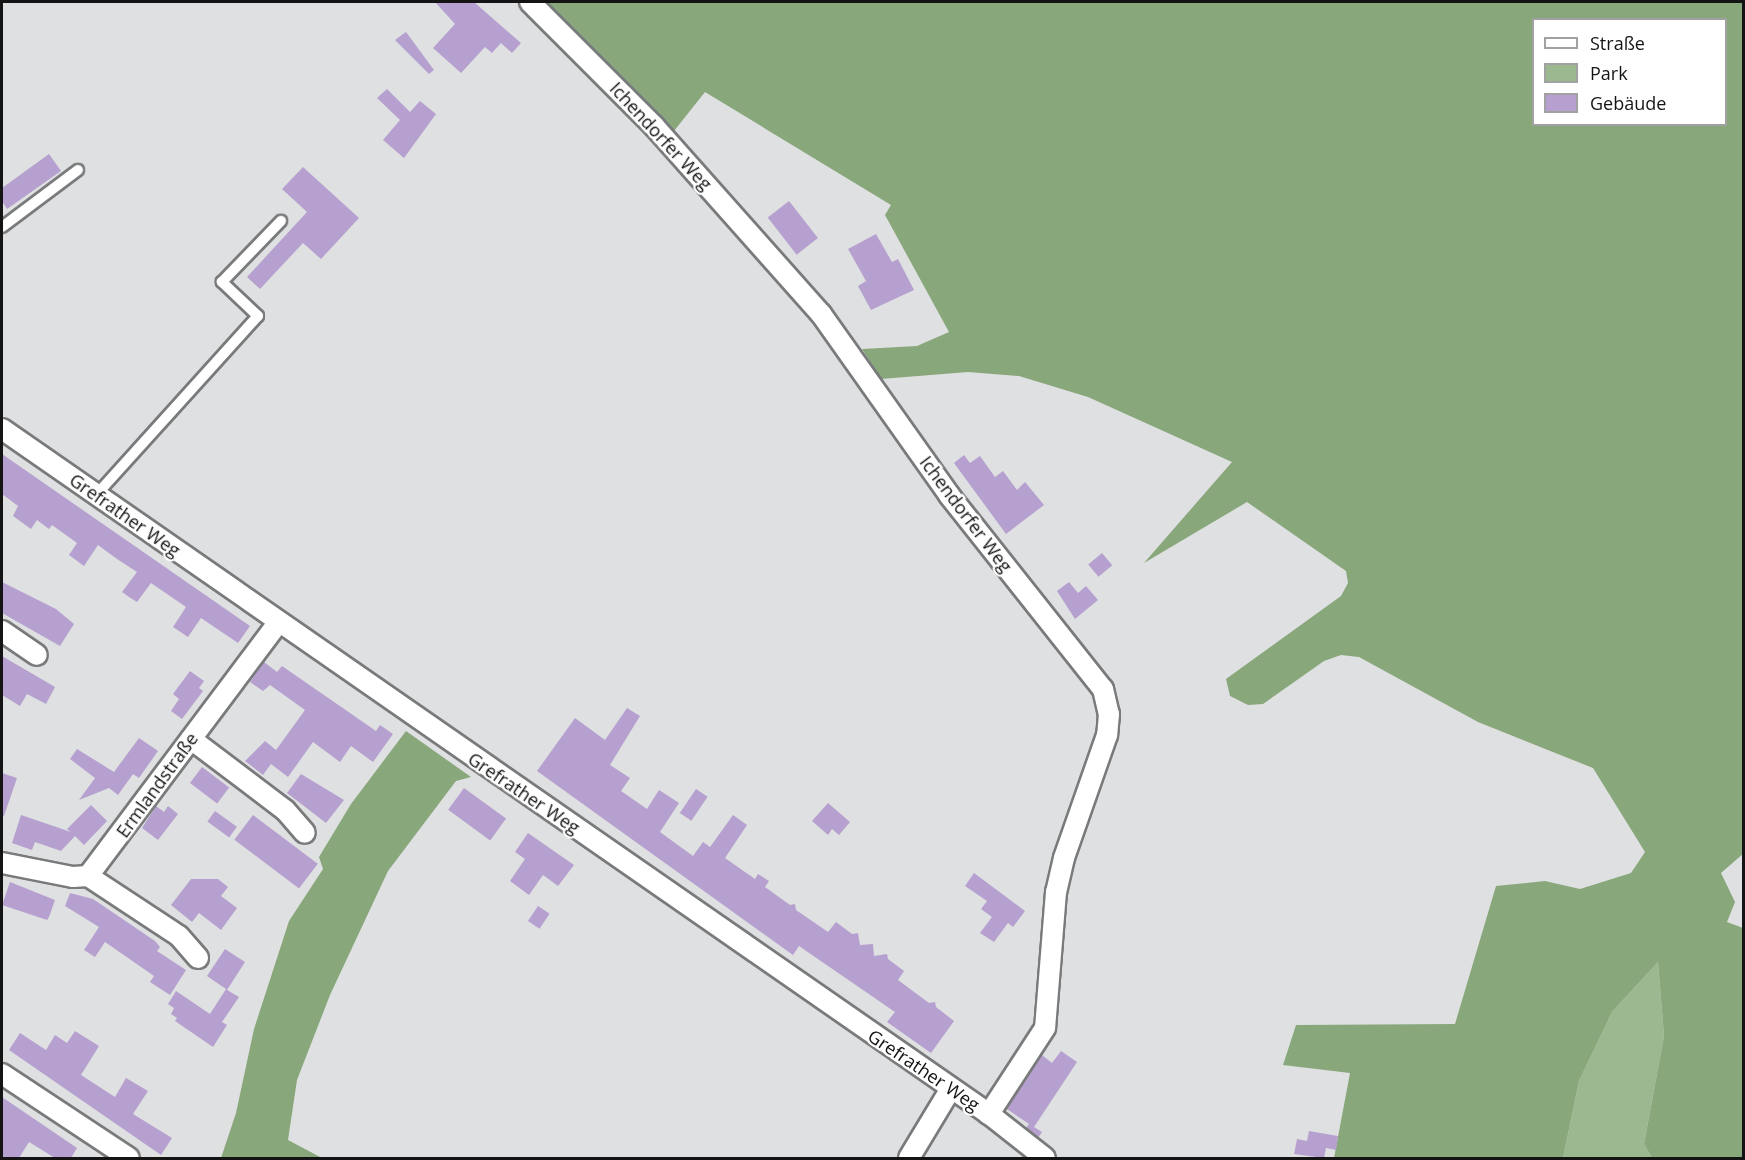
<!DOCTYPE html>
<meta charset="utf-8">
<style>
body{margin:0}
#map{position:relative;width:1745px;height:1160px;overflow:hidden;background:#dfe0e1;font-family:"Open Sans",sans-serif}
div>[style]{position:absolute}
.green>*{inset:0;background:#9bb890}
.forest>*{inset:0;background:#88a77b}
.building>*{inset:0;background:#b6a0cf;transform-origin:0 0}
.roads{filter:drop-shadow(2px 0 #797a7b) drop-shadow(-2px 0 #797a7b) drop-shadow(0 2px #797a7b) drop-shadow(0 -2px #797a7b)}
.service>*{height:10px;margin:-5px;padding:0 5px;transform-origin:5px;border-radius:5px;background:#fff}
.minor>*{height:20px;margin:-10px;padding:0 10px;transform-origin:10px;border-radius:10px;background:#fff}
span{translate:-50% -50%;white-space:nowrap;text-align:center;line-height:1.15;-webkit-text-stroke:4.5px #fff;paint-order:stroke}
.street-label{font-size:18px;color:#141414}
.frame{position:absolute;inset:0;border:3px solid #141414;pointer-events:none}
.legend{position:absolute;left:1532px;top:18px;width:195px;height:108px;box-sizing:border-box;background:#fff;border:2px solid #a1a1a1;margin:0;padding:8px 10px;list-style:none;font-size:18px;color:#141414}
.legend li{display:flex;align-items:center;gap:12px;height:30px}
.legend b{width:30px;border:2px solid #a1a1a1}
</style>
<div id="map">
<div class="green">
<div style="clip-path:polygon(1658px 962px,1664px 1036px,1644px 1144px,1652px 1158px,1563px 1158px,1579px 1081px,1612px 1012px)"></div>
</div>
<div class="forest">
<div style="clip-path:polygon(evenodd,546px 2px,1743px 2px,1744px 853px,1721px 873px,1735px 902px,1727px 922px,1743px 928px,1743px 1158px,1652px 1158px,1644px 1144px,1664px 1036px,1658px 962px,1612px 1012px,1579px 1081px,1563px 1158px,1334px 1158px,1350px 1073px,1283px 1065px,1296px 1025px,1455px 1024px,1496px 886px,1545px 881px,1580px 889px,1631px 873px,1645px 852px,1593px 768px,1478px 722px,1359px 657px,1341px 655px,1324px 661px,1263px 704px,1248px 705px,1230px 696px,1226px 679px,1341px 596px,1348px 583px,1346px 571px,1247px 502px,1144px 563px,1232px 462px,1088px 397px,1019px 376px,968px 372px,881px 379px,862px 349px,917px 346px,949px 332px,885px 215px,891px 205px,705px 92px,670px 136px,546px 2px,1534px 20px,1726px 20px,1726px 124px,1534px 124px,1534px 20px)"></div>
<div style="clip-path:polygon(406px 731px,471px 777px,456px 781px,388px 871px,330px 995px,297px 1080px,288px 1140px,322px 1158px,221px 1158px,236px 1113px,254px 1029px,289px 921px,323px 869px,319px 857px,351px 804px)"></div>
</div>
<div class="building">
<div style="clip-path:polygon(435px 2px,474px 2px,521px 43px,512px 53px,501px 43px,492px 53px,485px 47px,461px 73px,433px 48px,455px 24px)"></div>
<div style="clip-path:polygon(406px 32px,434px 70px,429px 74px,395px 40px)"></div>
<div style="clip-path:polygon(387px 89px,410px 112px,420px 101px,436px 114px,404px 158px,383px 140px,400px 120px,377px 98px)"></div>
<div style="clip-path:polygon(49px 154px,61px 171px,7px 209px,2px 201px,2px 188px)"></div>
<div style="clip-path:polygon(303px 167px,359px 218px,321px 259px,303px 243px,260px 289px,247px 277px,307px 212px,282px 189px)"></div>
<div style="left:789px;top:201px;width:47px;height:27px;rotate:52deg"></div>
<div style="clip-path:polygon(876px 234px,892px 262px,898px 259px,914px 290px,871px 310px,858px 286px,866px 281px,848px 249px)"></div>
<div style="clip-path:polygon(2px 454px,250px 626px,238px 643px,201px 618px,188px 637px,173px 627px,186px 607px,151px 583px,137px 602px,129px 597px,122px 592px,137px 572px,117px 559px,98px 545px,84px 566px,69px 555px,77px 543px,52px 525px,49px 529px,37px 520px,31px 529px,13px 516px,18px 506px,2px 494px)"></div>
<div style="clip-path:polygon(964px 455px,970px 463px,980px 456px,995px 477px,1003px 471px,1017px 490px,1025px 482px,1044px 505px,1006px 534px,954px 463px)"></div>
<div style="left:1102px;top:553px;width:16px;height:18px;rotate:50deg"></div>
<div style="clip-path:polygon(2px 582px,56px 609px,74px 624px,60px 646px,2px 613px)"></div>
<div style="clip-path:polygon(1069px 582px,1078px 593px,1086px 586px,1098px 600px,1075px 619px,1057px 591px)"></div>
<div style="clip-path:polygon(2px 656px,55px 687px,46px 704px,27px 694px,20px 706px,2px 695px)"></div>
<div style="clip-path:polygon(264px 662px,277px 672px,282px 666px,376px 731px,380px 725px,393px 734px,373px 762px,351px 746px,340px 762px,313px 742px,288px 777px,271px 764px,263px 775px,245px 761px,265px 741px,276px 750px,305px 710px,270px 685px,263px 691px,250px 682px)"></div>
<div style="clip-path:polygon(190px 671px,204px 681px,199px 688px,203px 691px,182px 719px,171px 711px,179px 699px,173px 694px)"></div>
<div style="clip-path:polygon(627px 708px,640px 716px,610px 765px,630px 778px,621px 791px,647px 809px,659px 790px,679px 803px,660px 832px,693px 856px,703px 842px,710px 847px,733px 815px,747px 825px,725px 858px,755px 879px,758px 874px,769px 881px,765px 887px,790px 905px,795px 904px,796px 910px,828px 932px,836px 922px,852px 934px,858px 933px,860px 945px,873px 944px,874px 956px,887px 954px,888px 959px,904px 971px,898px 980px,929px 1003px,935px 1002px,936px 1007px,954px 1021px,931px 1053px,887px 1022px,895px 1012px,799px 946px,793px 955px,537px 771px,575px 718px,605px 740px)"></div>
<div style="clip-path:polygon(139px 738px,158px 751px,139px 778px,133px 774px,118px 795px,109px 788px,79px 800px,95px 778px,70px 759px,77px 749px,114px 772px)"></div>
<div style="left:202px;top:767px;width:34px;height:20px;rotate:37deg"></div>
<div style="clip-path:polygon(2px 773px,17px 778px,4px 816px,2px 816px)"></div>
<div style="clip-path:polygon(301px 774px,344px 800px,326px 823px,287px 793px)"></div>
<div style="left:464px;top:788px;width:52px;height:27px;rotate:36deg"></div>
<div style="left:696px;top:789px;width:14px;height:29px;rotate:34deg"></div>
<div style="clip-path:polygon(828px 803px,850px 822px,839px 835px,832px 829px,828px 835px,812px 821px)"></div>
<div style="clip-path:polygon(91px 805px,107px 821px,84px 845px,75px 836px,61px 851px,35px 842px,32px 850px,12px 843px,21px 815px,71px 832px,67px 829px)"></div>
<div style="clip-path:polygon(156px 806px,164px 812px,168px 806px,178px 814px,158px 840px,142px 828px)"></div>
<div style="left:215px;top:811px;width:27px;height:13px;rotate:36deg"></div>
<div style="left:253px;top:815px;width:81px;height:31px;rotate:37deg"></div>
<div style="clip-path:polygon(528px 833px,574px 865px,558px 886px,543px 875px,529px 895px,510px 881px,525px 859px,515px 852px)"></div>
<div style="clip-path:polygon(974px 873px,1025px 911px,1013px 927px,1008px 923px,994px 942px,980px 933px,992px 917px,981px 909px,987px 901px,965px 886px)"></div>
<div style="clip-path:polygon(191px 879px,218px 879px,228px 887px,221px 896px,237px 908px,221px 930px,199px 913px,192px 922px,171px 905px)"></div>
<div style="clip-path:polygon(10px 882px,55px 900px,49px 917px,47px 920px,2px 905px)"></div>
<div style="clip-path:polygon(70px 893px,93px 899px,155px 941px,160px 947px,157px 951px,186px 970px,170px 995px,150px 982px,154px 976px,105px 942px,95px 957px,84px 950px,99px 927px,65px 906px)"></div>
<div style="left:538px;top:906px;width:14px;height:18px;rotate:34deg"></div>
<div style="clip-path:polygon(225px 949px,245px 962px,227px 990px,239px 997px,222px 1022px,227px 1025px,213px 1047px,175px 1021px,177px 1018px,171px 1014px,174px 1008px,168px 1004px,176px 991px,210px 1014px,226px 989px,207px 976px)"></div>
<div style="clip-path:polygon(75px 1031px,99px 1046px,81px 1075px,115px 1097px,126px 1078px,148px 1091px,133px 1114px,172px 1138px,161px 1155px,9px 1050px,20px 1033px,46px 1050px,55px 1035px,67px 1043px)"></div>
<div style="clip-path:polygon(1061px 1051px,1077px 1062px,1034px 1127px,1042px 1132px,1038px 1138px,1026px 1128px,1029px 1124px,1007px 1109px,1042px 1055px,1052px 1063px)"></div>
<div style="clip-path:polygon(2px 1097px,77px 1148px,71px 1158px,55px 1158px,29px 1142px,19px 1158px,2px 1158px)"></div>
<div style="clip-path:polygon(1309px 1131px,1338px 1136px,1336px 1150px,1326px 1148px,1324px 1158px,1294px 1154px,1297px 1139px,1307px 1141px)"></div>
</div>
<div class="roads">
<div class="service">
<div style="left:2px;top:227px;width:95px;rotate:-36.9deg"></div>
<div style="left:97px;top:494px;width:240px;rotate:-47.9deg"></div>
<div style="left:258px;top:316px;width:50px;rotate:-136.6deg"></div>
<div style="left:222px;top:282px;width:85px;rotate:-46deg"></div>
</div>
<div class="minor">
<div style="left:530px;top:2px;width:175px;rotate:45deg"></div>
<div style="left:654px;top:126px;width:251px;rotate:48.4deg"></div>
<div style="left:821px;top:314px;width:222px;rotate:54.7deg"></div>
<div style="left:949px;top:495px;width:248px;rotate:51.6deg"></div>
<div style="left:1103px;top:689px;width:26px;rotate:77deg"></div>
<div style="left:1109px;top:714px;width:21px;rotate:95deg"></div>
<div style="left:1107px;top:735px;width:130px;rotate:109.3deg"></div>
<div style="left:1064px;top:858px;width:35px;rotate:103deg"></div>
<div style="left:1056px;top:892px;width:136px;rotate:94.6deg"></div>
<div style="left:1045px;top:1028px;width:103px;rotate:123.1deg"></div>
<div style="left:2px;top:429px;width:1201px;rotate:34.76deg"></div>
<div style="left:989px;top:1114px;width:71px;rotate:38.2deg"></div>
<div style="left:2px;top:631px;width:42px;rotate:34.4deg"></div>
<div style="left:191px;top:739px;width:118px;rotate:37.1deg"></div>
<div style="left:285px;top:810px;width:30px;rotate:49deg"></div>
<div style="left:2px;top:863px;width:72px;rotate:11.2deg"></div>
<div style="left:73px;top:877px;width:15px;rotate:-4deg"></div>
<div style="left:88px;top:876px;width:316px;rotate:-53.1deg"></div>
<div style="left:88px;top:876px;width:109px;rotate:33.4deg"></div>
<div style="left:179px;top:936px;width:29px;rotate:49deg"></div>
<div style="left:2px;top:1074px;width:152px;rotate:33.5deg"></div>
<div style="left:909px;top:1158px;width:79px;rotate:-58.9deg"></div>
</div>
</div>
<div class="street-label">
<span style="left:661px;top:136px;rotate:47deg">Ichendorfer Weg</span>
<span style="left:966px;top:514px;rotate:53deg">Ichendorfer Weg</span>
<span style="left:125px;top:515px;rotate:35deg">Grefrather Weg</span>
<span style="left:157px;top:785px;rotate:-54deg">Ermlandstraße</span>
<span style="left:524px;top:793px;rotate:34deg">Grefrather Weg</span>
<span style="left:924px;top:1070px;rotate:34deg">Grefrather Weg</span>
</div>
<div class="frame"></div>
<ul class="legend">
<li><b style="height:8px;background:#fff"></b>Straße</li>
<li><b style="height:16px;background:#9bb890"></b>Park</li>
<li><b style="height:16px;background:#b6a0cf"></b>Gebäude</li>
</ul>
</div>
